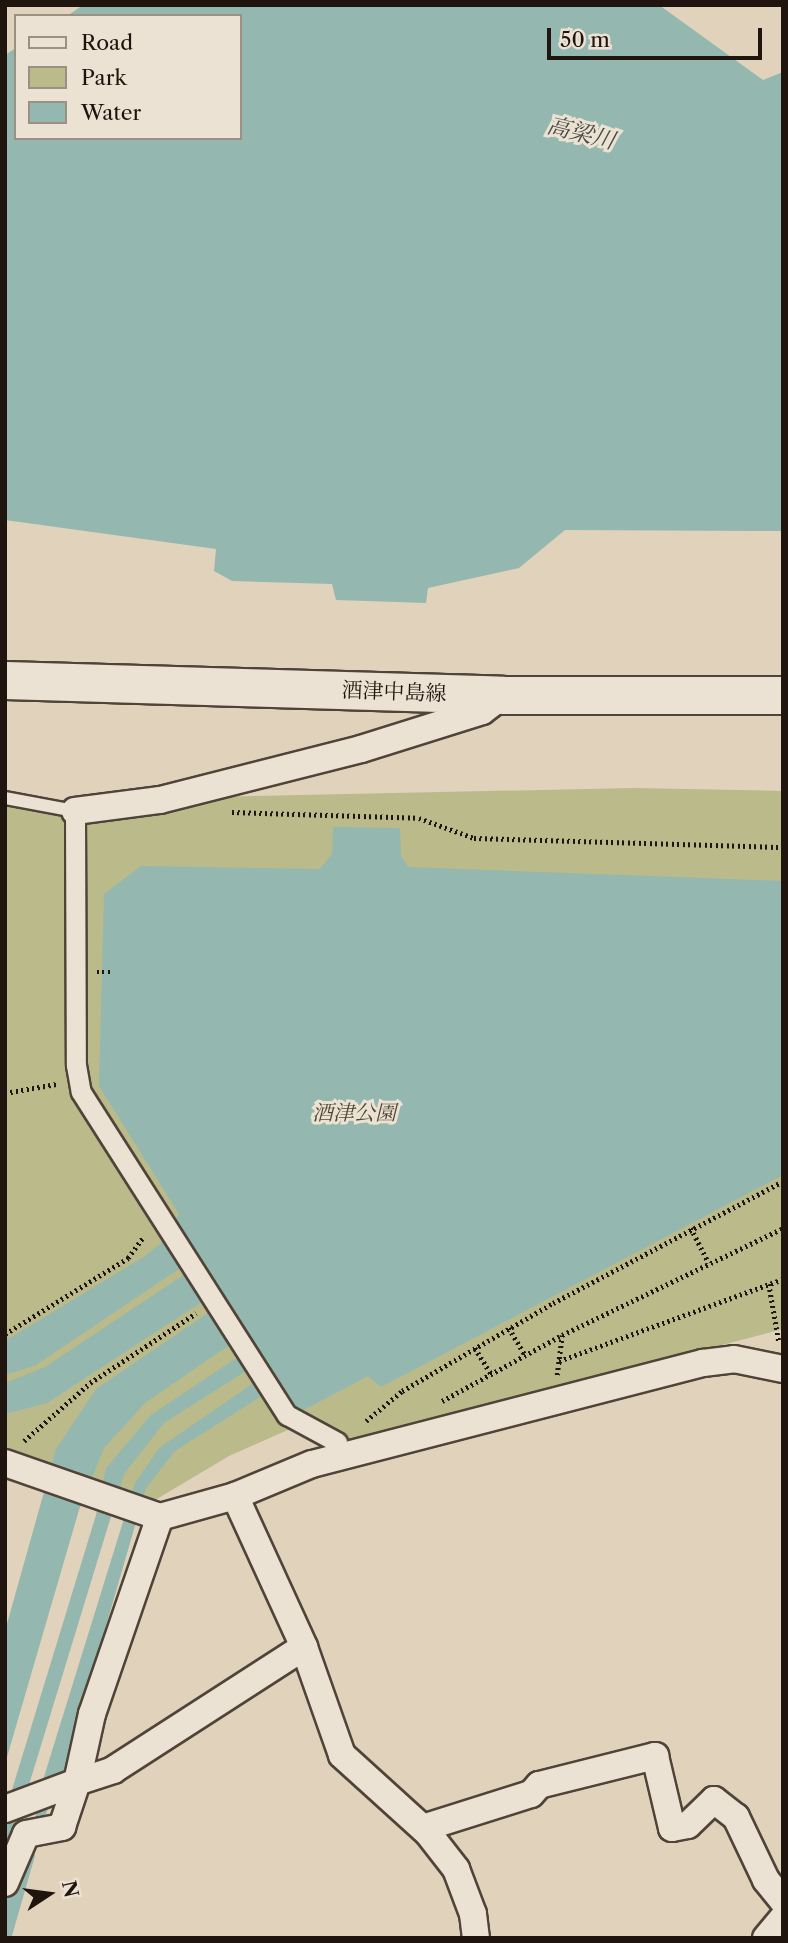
<!DOCTYPE html>
<meta charset="utf-8">
<style>
body{margin:0}
#map{position:relative;width:788px;height:1943px;overflow:hidden;background:#e1d2bb;font-family:"Libre Caslon Text","Noto Serif JP",serif}
div>[style]{position:absolute}
.green>*{inset:0;background:#baba8b}
.water>*{inset:0;background:#94b8af}
.stream>*{height:9px;margin:-4.5px;padding:0 4.5px;transform-origin:4.5px;border-radius:4.5px;background:#94b8af}
.path>*{height:4.5px;margin-top:-2.25px;transform-origin:0;background:repeating-linear-gradient(90deg,#20140e 0 2px,transparent 0 5.5px)}
.roads{filter:drop-shadow(2px 0 #504439) drop-shadow(-2px 0 #504439) drop-shadow(0 2px #504439) drop-shadow(0 -2px #504439)}
.service>*{height:12px;margin:-6px;padding:0 6px;transform-origin:6px;border-radius:6px;background:#ece2d3}
.pedestrian>*{height:19px;margin:-9.5px;padding:0 9.5px;transform-origin:9.5px;border-radius:9.5px;background:#ece2d3}
.minor>*{height:26px;margin:-13px;padding:0 13px;transform-origin:13px;border-radius:13px;background:#ece2d3}
.secondary>*{height:37px;margin:-18.5px;padding:0 18.5px;transform-origin:18.5px;border-radius:18.5px;background:#ece2d3}
span{translate:-50% -50%;white-space:nowrap;text-align:center;line-height:1.15;-webkit-text-stroke:6px #ece2d3;paint-order:stroke}
.street-label{font-size:21px;color:#20140e}
.park-label{font-size:21px;color:#4e4634;font-style:italic}
.water-label{font-size:23px;color:#494d46;font-style:italic}
.frame{position:absolute;inset:0;border:7px solid #20140e;pointer-events:none}
.legend{position:absolute;left:14px;top:14px;width:228px;height:126px;box-sizing:border-box;background:#ece2d3;border:2px solid #9a9084;margin:0;padding:9px 12px;list-style:none;font-size:21px;color:#20140e}
.legend li{display:flex;align-items:center;gap:14px;height:35px}
.legend b{width:35px;border:2px solid #9a9084}
.north{position:absolute;left:14px;top:1859px;width:70px;height:70px;-webkit-text-stroke:5px #ece2d3;paint-order:stroke;rotate:77deg;font-size:19px;font-weight:700;line-height:28px;text-align:center;color:#20140e}
.north::after{content:'';display:block;margin:auto;width:24px;height:32px;background:#20140e;clip-path:polygon(50% 0,100% 100%,50% 72%,0 100%)}
.scale{position:absolute;left:547px;top:28px;width:215px;height:32px;box-sizing:border-box;border:4px solid #20140e;border-top:0;padding-left:9px;font-size:21px;line-height:24px;white-space:nowrap;color:#20140e;-webkit-text-stroke:5px #ece2d3;paint-order:stroke}
</style>
<div id="map">
<div class="green">
<div style="clip-path:polygon(633px 788px,783px 791px,783px 1329px,326px 1449px,292px 1428px,229px 1456px,150px 1503px,5px 1450px,5px 804px,53px 811px,207px 797px)"></div>
</div>
<div class="water">
<div style="clip-path:polygon(83px 5px,659px 5px,763px 80px,783px 72px,783px 531px,565px 530px,519px 568px,428px 588px,426px 603px,336px 600px,332px 584px,232px 581px,214px 571px,216px 549px,5px 520px,5px 55px,16px 48px,16px 138px,240px 138px,240px 16px,67px 16px)"></div>
<div style="clip-path:polygon(333px 827px,400px 828px,401px 856px,408px 867px,783px 881px,783px 1175px,381px 1387px,368px 1376px,298px 1413px,279px 1385px,175px 1451px,146px 1488px,63px 1774px,43px 1780px,135px 1483px,159px 1448px,271px 1371px,263px 1360px,164px 1423px,124px 1474px,28px 1788px,11px 1793px,96px 1515px,106px 1468px,151px 1415px,256px 1345px,249px 1335px,219px 1352px,145px 1403px,104px 1448px,79px 1510px,5px 1764px,5px 1631px,56px 1449px,96px 1389px,227px 1300px,220px 1290px,47px 1403px,5px 1414px,5px 1383px,45px 1367px,203px 1262px,198px 1256px,36px 1365px,5px 1375px,5px 1341px,145px 1256px,165px 1240px,179px 1214px,99px 1086px,104px 894px,141px 866px,320px 869px,332px 854px)"></div>
</div>
<div class="stream">
<div style="left:35px;top:1828px;width:31px;rotate:-69deg"></div>
<div style="left:5px;top:1835px;width:25px;rotate:-72deg"></div>
<div style="left:5px;top:1916px;width:33px;rotate:-72deg"></div>
<div style="left:6px;top:1938px;width:86px;rotate:-73.9deg"></div>
</div>
<div class="path">
<div style="left:232px;top:812px;width:187px;rotate:1.8deg"></div>
<div style="left:419px;top:818px;width:59px;rotate:20deg"></div>
<div style="left:474px;top:838px;width:309px;rotate:1.7deg"></div>
<div style="left:97px;top:972px;width:16px"></div>
<div style="left:5px;top:1093px;width:52px;rotate:-10deg"></div>
<div style="left:691px;top:1228px;width:39px;rotate:63deg"></div>
<div style="left:769px;top:1284px;width:59px;rotate:80.2deg"></div>
<div style="left:509px;top:1328px;width:31px;rotate:59deg"></div>
<div style="left:5px;top:1334px;width:145px;rotate:-31.7deg"></div>
<div style="left:128px;top:1258px;width:27px;rotate:-54deg"></div>
<div style="left:475px;top:1348px;width:31px;rotate:58deg"></div>
<div style="left:559px;top:1361px;width:239px;rotate:-20.1deg"></div>
<div style="left:557px;top:1375px;width:40px;rotate:-82.9deg"></div>
<div style="left:442px;top:1401px;width:137px;rotate:-28.8deg"></div>
<div style="left:562px;top:1335px;width:246px;rotate:-25.8deg"></div>
<div style="left:366px;top:1421px;width:47px;rotate:-39.8deg"></div>
<div style="left:402px;top:1391px;width:175px;rotate:-30.2deg"></div>
<div style="left:553px;top:1303px;width:260px;rotate:-27.9deg"></div>
<div style="left:24px;top:1441px;width:88px;rotate:-41.3deg"></div>
<div style="left:90px;top:1383px;width:127px;rotate:-33.4deg"></div>
</div>
<div class="roads">
<div class="service">
<div style="left:5px;top:798px;width:71px;rotate:10.5deg"></div>
</div>
<div class="pedestrian">
<div style="left:75px;top:811px;width:254px;rotate:89.8deg"></div>
<div style="left:76px;top:1065px;width:27px;rotate:80deg"></div>
<div style="left:81px;top:1092px;width:383px;rotate:57.5deg"></div>
<div style="left:287px;top:1415px;width:57px;rotate:28.4deg"></div>
</div>
<div class="minor">
<div style="left:75px;top:811px;width:86px;rotate:-7.4deg"></div>
<div style="left:160px;top:800px;width:207px;rotate:-14.2deg"></div>
<div style="left:361px;top:749px;width:127px;rotate:-17.4deg"></div>
<div style="left:482px;top:711px;width:26px;rotate:-37deg"></div>
<div style="left:5px;top:1463px;width:164px;rotate:19.2deg"></div>
<div style="left:160px;top:1517px;width:78px;rotate:-15.6deg"></div>
<div style="left:235px;top:1496px;width:83px;rotate:-22.6deg"></div>
<div style="left:312px;top:1464px;width:404px;rotate:-14.5deg"></div>
<div style="left:703px;top:1363px;width:31px;rotate:-7deg"></div>
<div style="left:734px;top:1359px;width:50px;rotate:11.5deg"></div>
<div style="left:235px;top:1496px;width:166px;rotate:65.4deg"></div>
<div style="left:304px;top:1647px;width:114px;rotate:70.6deg"></div>
<div style="left:342px;top:1755px;width:116px;rotate:42.2deg"></div>
<div style="left:428px;top:1833px;width:46px;rotate:52.1deg"></div>
<div style="left:456px;top:1869px;width:48px;rotate:69.3deg"></div>
<div style="left:473px;top:1914px;width:24px;rotate:83deg"></div>
<div style="left:5px;top:1809px;width:77px;rotate:-20.6deg"></div>
<div style="left:77px;top:1782px;width:70px;rotate:-77.6deg"></div>
<div style="left:92px;top:1714px;width:208px;rotate:-71deg"></div>
<div style="left:423px;top:1828px;width:113px;rotate:-17.5deg"></div>
<div style="left:531px;top:1794px;width:12px;rotate:-48deg"></div>
<div style="left:539px;top:1785px;width:120px;rotate:-14deg"></div>
<div style="left:655px;top:1756px;width:74px;rotate:76.7deg"></div>
<div style="left:672px;top:1828px;width:16px;rotate:-11deg"></div>
<div style="left:688px;top:1825px;width:36px;rotate:-44deg"></div>
<div style="left:714px;top:1800px;width:28px;rotate:38deg"></div>
<div style="left:736px;top:1817px;width:70px;rotate:64.5deg"></div>
<div style="left:766px;top:1880px;width:27px;rotate:51deg"></div>
<div style="left:5px;top:1883px;width:53px;rotate:-66.8deg"></div>
<div style="left:26px;top:1834px;width:37px;rotate:-11deg"></div>
<div style="left:62px;top:1827px;width:47px;rotate:-71.6deg"></div>
<div style="left:77px;top:1782px;width:38px;rotate:-18deg"></div>
<div style="left:113px;top:1770px;width:227px;rotate:-32.8deg"></div>
<div style="left:766px;top:1938px;width:26px;rotate:-50deg"></div>
</div>
<div class="secondary">
<div style="left:5px;top:680px;width:498px;rotate:1.7deg"></div>
<div style="left:503px;top:695px;width:280px"></div>
</div>
</div>
<div class="street-label">
<span style="left:394px;top:692px;rotate:2deg">酒津中島線</span>
</div>
<div class="park-label">
<span style="left:354px;top:1113px">酒津公園</span>
</div>
<div class="water-label">
<span style="left:581px;top:133px;rotate:14deg">高梁川</span>
</div>
<div class="frame"></div>
<ul class="legend">
<li><b style="height:9px;background:#ece2d3"></b>Road</li>
<li><b style="height:19px;background:#baba8b"></b>Park</li>
<li><b style="height:19px;background:#94b8af"></b>Water</li>
</ul>
<div class="north">N</div>
<div class="scale">50 m</div>
</div>
